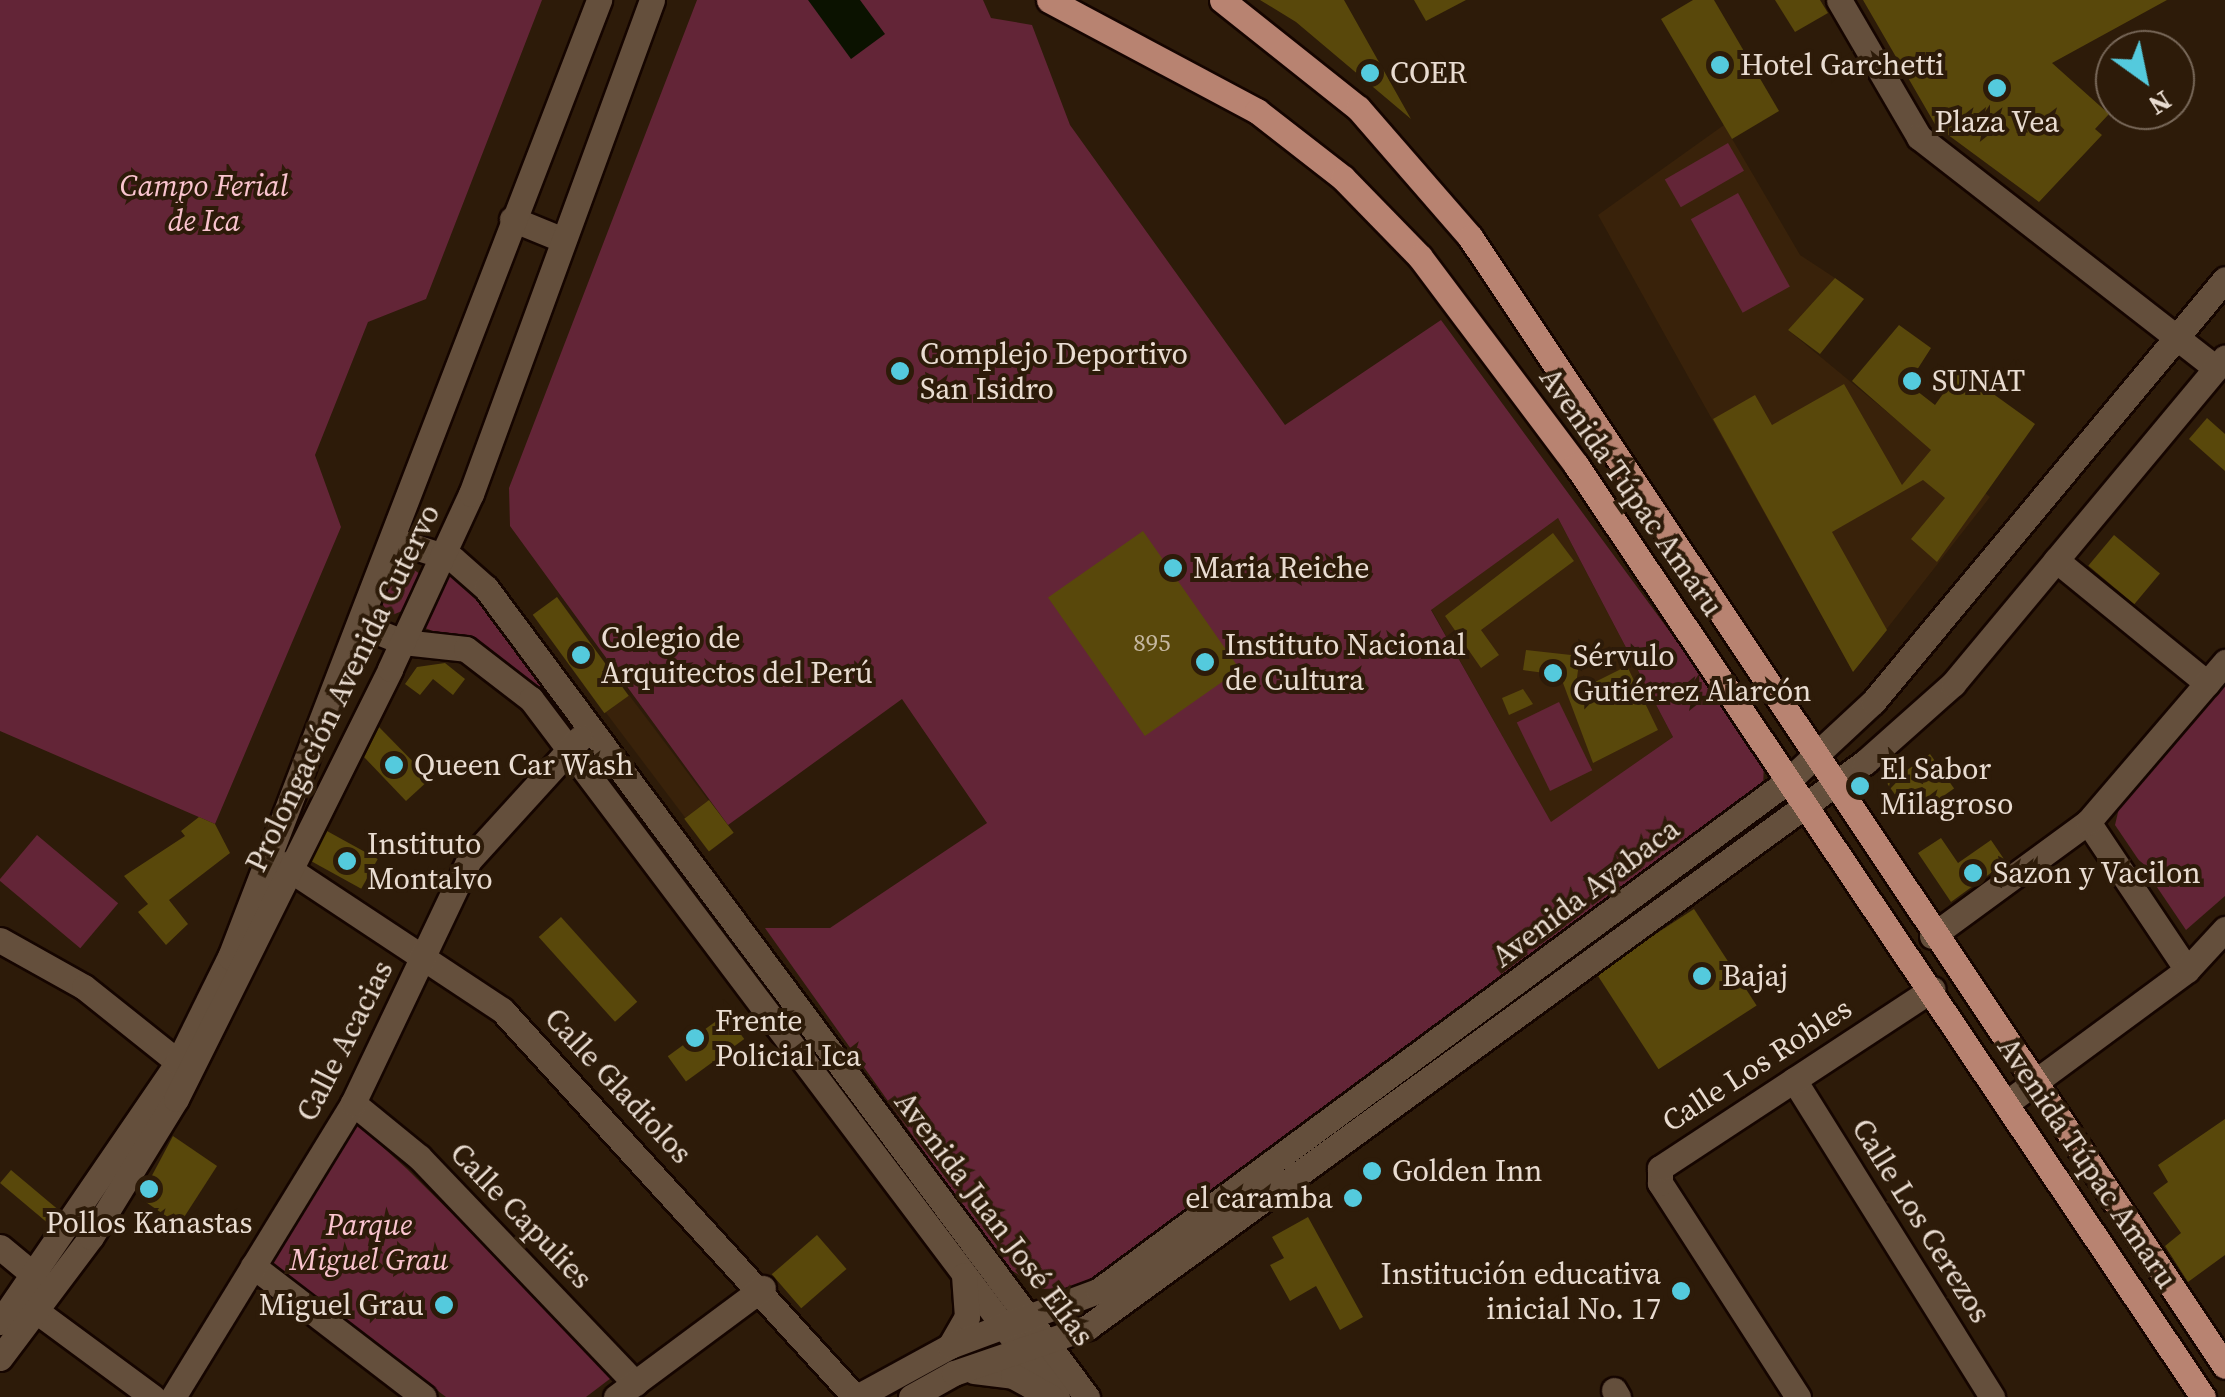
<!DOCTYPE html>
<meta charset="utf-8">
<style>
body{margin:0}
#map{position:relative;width:2225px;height:1397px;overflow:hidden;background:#2d1b09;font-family:"Source Serif 4",serif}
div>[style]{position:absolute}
.built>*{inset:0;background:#39220a;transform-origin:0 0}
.green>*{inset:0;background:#632537;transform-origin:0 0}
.water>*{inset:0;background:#0b1200}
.building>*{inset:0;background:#59480b;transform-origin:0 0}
.roads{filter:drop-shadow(2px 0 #150500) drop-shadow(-2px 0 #150500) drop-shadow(0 2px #150500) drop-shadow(0 -2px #150500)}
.minor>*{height:25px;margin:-12.5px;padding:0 12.5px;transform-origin:12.5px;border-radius:12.5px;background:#644f3c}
.major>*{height:25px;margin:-12.5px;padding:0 12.5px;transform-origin:12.5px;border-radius:12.5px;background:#b88371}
.dots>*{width:28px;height:28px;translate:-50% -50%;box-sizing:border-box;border:5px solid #2d1b09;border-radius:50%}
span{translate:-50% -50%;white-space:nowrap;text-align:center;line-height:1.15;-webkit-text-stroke:8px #2d1b09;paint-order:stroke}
.number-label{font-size:25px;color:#c5b7a0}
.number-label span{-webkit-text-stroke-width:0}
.poi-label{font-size:30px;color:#e9dcd1}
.left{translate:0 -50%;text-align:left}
.right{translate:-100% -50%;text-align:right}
.park-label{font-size:30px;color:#fac4cf;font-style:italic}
.street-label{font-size:30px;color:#e9dcd1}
.north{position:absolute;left:2095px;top:30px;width:100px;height:100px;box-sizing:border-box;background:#2d1b09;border:2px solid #786859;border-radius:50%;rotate:147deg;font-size:28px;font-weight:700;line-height:40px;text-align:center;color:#e9dcd1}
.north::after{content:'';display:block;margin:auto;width:35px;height:45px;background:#54cadd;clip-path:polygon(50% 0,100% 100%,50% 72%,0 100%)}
</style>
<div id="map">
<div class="built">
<div style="clip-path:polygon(1724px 125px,1800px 255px,1835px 278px,1788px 330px,1990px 497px,1853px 672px,1598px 215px)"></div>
<div style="clip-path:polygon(1558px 518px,1673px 737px,1551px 823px,1431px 609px)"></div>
<div style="left:629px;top:695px;width:132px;height:29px;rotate:53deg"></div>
</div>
<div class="green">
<div style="clip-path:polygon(0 0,542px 0,426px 299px,368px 322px,315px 455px,341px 527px,215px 824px,0 731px)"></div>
<div style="clip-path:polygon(evenodd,697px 0,983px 0,991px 18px,1032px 25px,1070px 125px,1285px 425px,1441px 320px,1764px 760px,1763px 790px,1090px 1287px,1042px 1289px,1006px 1267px,765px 928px,830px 928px,987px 823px,902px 699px,728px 825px,510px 526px,509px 488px,697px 0,1558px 518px,1673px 737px,1551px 822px,1431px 610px,1558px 518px)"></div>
<div style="left:1728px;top:143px;width:32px;height:73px;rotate:60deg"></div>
<div style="left:1738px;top:193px;width:107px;height:54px;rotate:61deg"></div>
<div style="clip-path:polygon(401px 561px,420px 574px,402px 611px,390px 616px,380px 600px)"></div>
<div style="clip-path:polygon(450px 569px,479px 593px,579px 727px,498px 656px,425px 628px)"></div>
<div style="clip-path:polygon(2225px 684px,2225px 896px,2186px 930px,2115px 825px,2119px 808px)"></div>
<div style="left:1559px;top:702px;width:76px;height:47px;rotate:64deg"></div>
<div style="left:37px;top:835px;width:106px;height:59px;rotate:40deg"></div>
<div style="clip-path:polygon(352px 1119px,407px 1169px,615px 1375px,586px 1397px,446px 1397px,266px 1261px)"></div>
</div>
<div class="water">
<div style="clip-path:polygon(808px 0,860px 0,885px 34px,851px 59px)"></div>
</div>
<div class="building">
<div style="clip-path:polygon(1260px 0,1344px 0,1411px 119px,1296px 22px)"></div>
<div style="clip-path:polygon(1414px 0,1466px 0,1426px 21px)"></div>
<div style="clip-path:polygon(1693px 0,1714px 0,1779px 111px,1732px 139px,1661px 19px)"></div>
<div style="clip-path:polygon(1775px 0,1820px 0,1828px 13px,1795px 32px)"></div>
<div style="clip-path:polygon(1863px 0,2167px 0,2052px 63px,2109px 114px,2095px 129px,2102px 135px,2039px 202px,1936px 126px)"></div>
<div style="clip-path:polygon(1835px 278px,1864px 299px,1820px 354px,1788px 330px)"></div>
<div style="clip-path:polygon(1899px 325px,1931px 348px,1908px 384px,1935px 405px,1960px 370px,2035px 424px,1937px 562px,1911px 539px,1945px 498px,1923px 480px,1832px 532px,1887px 630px,1853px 672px,1713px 419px,1755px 395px,1772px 425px,1844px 384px,1902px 485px,1931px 450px,1852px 381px)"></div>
<div style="clip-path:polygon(2207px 418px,2225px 434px,2225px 471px,2189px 439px)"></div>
<div style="left:1143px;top:531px;width:169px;height:116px;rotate:55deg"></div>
<div style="clip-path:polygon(1553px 533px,1574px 561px,1481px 630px,1499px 655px,1481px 668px,1445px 616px)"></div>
<div style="left:2114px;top:535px;width:60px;height:40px;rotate:40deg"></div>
<div style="left:557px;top:597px;width:122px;height:30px;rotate:54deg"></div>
<div style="clip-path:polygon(1526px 650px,1580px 656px,1575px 692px,1627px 666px,1658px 730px,1593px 763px,1560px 675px,1523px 670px)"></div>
<div style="clip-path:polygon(445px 663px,465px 679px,453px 695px,433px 679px,420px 695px,405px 684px,417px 667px)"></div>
<div style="clip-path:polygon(1523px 689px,1533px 704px,1509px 715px,1502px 698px)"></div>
<div style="clip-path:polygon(379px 727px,430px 779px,406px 801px,364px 757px)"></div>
<div style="left:1930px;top:754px;width:42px;height:52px;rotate:55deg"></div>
<div style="left:709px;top:800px;width:41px;height:31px;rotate:53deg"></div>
<div style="clip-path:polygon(199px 817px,215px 824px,230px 853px,169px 900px,188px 924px,166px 945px,138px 912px,148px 904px,124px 876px,185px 836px,181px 831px)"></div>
<div style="left:327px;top:831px;width:58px;height:34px;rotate:29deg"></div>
<div style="clip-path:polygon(1941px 838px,1958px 863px,1991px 840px,2006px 862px,1951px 902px,1918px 853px)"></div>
<div style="left:1694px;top:909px;width:115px;height:117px;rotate:57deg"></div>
<div style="left:561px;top:917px;width:114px;height:30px;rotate:48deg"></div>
<div style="left:726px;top:1014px;width:31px;height:72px;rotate:54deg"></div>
<div style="clip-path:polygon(2225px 1119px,2225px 1255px,2188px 1282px,2165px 1246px,2181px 1233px,2153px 1193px,2168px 1182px,2158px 1165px)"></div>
<div style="clip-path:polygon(173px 1136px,217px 1166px,179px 1225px,140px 1198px)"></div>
<div style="left:11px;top:1170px;width:61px;height:17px;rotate:40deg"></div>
<div style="clip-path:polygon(1308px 1217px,1363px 1317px,1340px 1330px,1316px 1286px,1290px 1301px,1270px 1265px,1284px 1258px,1272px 1237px)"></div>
<div style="left:817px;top:1235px;width:45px;height:60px;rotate:49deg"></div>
</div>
<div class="roads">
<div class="minor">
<div style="left:1839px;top:0;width:159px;rotate:59.7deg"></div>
<div style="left:1919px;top:137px;width:376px;rotate:37.9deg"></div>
<div style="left:512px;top:219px;width:53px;rotate:22.2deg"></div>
<div style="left:393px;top:540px;width:63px;rotate:17.6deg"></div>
<div style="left:453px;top:559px;width:44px;rotate:41.3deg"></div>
<div style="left:486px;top:588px;width:1008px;rotate:53.39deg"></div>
<div style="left:2056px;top:560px;width:195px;rotate:39.2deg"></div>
<div style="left:360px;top:625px;width:46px;rotate:21.6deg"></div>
<div style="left:403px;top:642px;width:63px;rotate:6.3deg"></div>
<div style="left:466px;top:649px;width:82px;rotate:37.6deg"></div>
<div style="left:531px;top:699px;width:874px;rotate:53deg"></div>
<div style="left:2088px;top:822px;width:178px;rotate:56.2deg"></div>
<div style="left:280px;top:863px;width:266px;rotate:33.5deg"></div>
<div style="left:502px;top:1010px;width:524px;rotate:47.63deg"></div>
<div style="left:1932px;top:936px;width:193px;rotate:-36.2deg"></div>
<div style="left:2088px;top:822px;width:211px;rotate:-49.4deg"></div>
<div style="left:0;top:940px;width:96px;rotate:29.2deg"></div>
<div style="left:84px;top:987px;width:120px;rotate:38.6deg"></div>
<div style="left:1794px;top:1080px;width:374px;rotate:58deg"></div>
<div style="left:2008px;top:1102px;width:222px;rotate:-36.4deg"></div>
<div style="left:2187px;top:970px;width:56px;rotate:-47.2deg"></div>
<div style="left:353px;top:1103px;width:85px;rotate:39.3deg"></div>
<div style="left:419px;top:1157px;width:313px;rotate:46.3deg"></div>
<div style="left:0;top:1247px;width:60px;rotate:39.6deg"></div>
<div style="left:253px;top:1266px;width:215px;rotate:37.5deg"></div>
<div style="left:24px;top:1302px;width:160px;rotate:36.4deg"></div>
<div style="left:0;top:1322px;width:315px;rotate:-55.6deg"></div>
<div style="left:178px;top:1062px;width:117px;rotate:-63.7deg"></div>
<div style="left:230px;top:957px;width:1026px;rotate:-68.91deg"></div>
<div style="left:950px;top:1346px;width:34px;rotate:-60deg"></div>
<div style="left:967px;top:1317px;width:42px;rotate:-94.1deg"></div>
<div style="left:0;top:1358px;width:151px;rotate:-53.1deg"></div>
<div style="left:91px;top:1237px;width:162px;rotate:-58.4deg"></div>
<div style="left:176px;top:1099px;width:480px;rotate:-63.5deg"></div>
<div style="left:390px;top:669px;width:193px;rotate:-65.2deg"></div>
<div style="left:471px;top:494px;width:526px;rotate:-69.88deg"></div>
<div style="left:974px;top:1371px;width:39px;rotate:7deg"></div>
<div style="left:1013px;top:1376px;width:43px;rotate:28.9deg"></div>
<div style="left:1614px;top:1390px;width:8px;rotate:60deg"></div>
<div style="left:173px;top:1397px;width:345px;rotate:-58.5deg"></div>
<div style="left:353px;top:1103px;width:269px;rotate:-64.5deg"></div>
<div style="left:469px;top:860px;width:165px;rotate:-47.7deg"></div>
<div style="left:616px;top:1397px;width:183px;rotate:-36.6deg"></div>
<div style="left:857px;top:1397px;width:106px;rotate:-28.7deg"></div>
<div style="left:950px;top:1346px;width:158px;rotate:-20.4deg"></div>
<div style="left:1098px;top:1291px;width:859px;rotate:-36.48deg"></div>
<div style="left:1789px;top:780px;width:115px;rotate:-42.9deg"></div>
<div style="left:1873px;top:702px;width:550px;rotate:-50.23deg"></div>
<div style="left:911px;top:1397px;width:49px;rotate:-29.2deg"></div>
<div style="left:954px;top:1373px;width:142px;rotate:-18.9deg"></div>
<div style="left:1088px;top:1327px;width:961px;rotate:-36.02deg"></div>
<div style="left:1865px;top:762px;width:118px;rotate:-41.6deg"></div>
<div style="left:1953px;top:684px;width:425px;rotate:-50.2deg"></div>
<div style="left:1798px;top:1397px;width:255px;rotate:-122.8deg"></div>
<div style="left:1660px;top:1183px;width:15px;rotate:-90deg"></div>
<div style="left:1660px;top:1168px;width:326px;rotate:-33.3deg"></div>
</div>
<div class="major">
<div style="left:1049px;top:0;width:236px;rotate:28.1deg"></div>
<div style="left:1257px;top:111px;width:109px;rotate:37.9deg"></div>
<div style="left:1343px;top:178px;width:110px;rotate:45.7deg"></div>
<div style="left:1420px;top:257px;width:260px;rotate:53.1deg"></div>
<div style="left:1576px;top:465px;width:1123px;rotate:56.07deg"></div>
<div style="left:1222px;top:0;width:174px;rotate:38.5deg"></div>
<div style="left:1358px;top:108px;width:171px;rotate:49deg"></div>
<div style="left:1470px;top:237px;width:1358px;rotate:56.23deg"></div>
</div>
</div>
<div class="dots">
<div style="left:1720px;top:65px;background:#54cadd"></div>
<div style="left:1370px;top:73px;background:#54cadd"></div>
<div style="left:1997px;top:88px;background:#54cadd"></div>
<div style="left:900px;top:371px;background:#54cadd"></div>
<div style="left:1912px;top:381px;background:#54cadd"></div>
<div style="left:1173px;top:568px;background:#54cadd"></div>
<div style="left:581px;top:655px;background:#54cadd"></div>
<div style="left:1205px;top:662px;background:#54cadd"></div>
<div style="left:1553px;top:673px;background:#54cadd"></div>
<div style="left:394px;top:765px;background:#54cadd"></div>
<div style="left:1860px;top:786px;background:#54cadd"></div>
<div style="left:347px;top:861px;background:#54cadd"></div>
<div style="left:1973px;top:873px;background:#54cadd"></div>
<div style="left:1702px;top:976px;background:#54cadd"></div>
<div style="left:695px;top:1038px;background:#54cadd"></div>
<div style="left:1372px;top:1171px;background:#54cadd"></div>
<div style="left:149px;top:1189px;background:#54cadd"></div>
<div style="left:1353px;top:1198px;background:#54cadd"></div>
<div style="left:1681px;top:1291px;background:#54cadd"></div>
<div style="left:444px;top:1305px;background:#54cadd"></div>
</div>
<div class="number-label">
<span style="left:1152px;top:642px">895</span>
</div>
<div class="poi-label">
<span class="left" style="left:1740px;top:65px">Hotel Garchetti</span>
<span class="left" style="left:1390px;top:73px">COER</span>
<span style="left:1997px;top:122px">Plaza Vea</span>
<span class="left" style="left:920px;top:371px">Complejo Deportivo<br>San Isidro</span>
<span class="left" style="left:1932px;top:381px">SUNAT</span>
<span class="left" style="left:1193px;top:568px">Maria Reiche</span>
<span class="left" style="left:601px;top:655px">Colegio de<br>Arquitectos del Perú</span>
<span class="left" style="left:1225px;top:662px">Instituto Nacional<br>de Cultura</span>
<span class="left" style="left:1573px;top:673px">Sérvulo<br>Gutiérrez Alarcón</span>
<span class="left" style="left:414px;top:765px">Queen Car Wash</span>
<span class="left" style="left:1880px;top:786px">El Sabor<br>Milagroso</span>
<span class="left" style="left:367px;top:861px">Instituto<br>Montalvo</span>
<span class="left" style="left:1993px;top:873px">Sazon y Vacilon</span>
<span class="left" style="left:1722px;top:976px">Bajaj</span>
<span class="left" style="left:715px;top:1038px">Frente<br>Policial Ica</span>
<span class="left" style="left:1392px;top:1171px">Golden Inn</span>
<span class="right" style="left:1333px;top:1198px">el caramba</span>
<span style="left:149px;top:1223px">Pollos Kanastas</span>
<span class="right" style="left:1661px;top:1291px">Institución educativa<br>inicial No. 17</span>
<span class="right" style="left:424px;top:1305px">Miguel Grau</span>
</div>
<div class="park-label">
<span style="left:204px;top:203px">Campo Ferial<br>de Ica</span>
<span style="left:369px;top:1242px">Parque<br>Miguel Grau</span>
</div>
<div class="street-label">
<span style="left:1631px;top:492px;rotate:55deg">Avenida Túpac Amaru</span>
<span style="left:343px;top:688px;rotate:-64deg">Prolongación Avenida Cutervo</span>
<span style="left:1586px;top:893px;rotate:-37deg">Avenida Ayabaca</span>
<span style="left:345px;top:1041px;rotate:-63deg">Calle Acacias</span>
<span style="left:1757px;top:1065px;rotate:-33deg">Calle Los Robles</span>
<span style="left:618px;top:1086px;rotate:47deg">Calle Gladiolos</span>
<span style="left:2087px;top:1163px;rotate:56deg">Avenida Túpac Amaru</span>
<span style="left:521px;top:1216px;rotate:46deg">Calle Capulies</span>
<span style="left:994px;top:1219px;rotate:53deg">Avenida Juan José Elías</span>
<span style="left:1921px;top:1221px;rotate:58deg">Calle Los Cerezos</span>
</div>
<div class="north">N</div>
</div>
